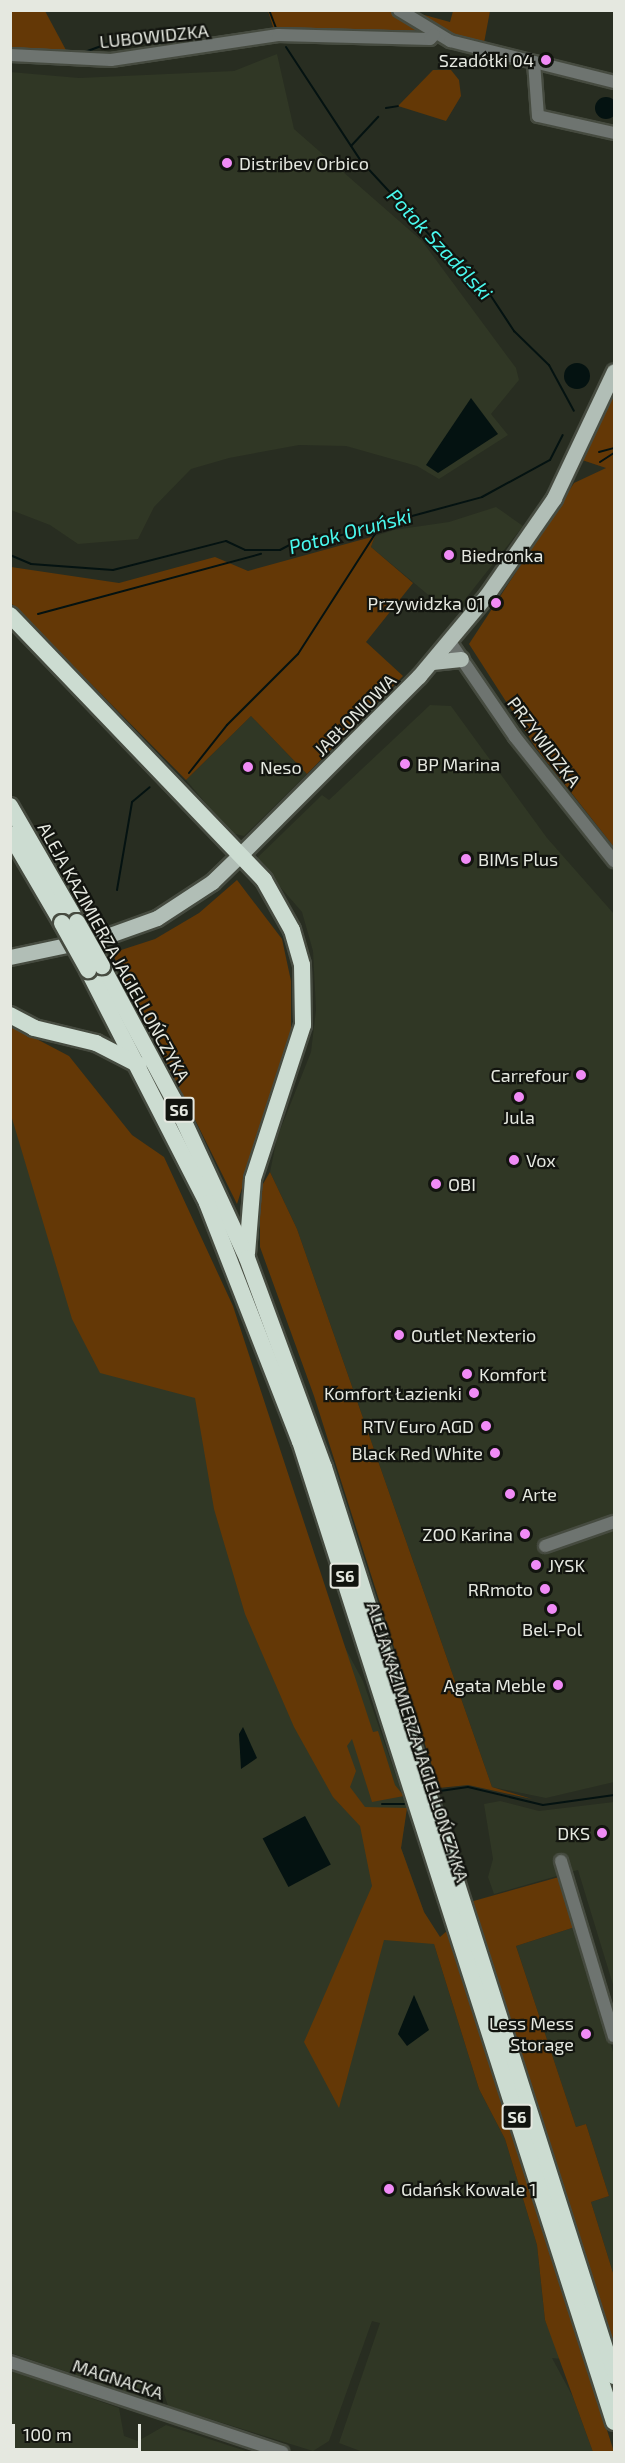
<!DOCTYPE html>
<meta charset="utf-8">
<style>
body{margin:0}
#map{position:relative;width:625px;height:2463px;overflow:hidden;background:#282d21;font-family:"Exo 2",sans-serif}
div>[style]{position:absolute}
.built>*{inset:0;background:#303725}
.green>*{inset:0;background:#643806}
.water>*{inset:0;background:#041211;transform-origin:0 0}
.round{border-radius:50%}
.stream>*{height:2px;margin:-1px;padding:0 1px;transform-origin:1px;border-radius:1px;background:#041211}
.roads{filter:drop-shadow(2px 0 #464b40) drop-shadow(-2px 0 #464b40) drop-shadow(0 2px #464b40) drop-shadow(0 -2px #464b40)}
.minor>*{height:12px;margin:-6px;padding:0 6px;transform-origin:6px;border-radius:6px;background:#6e7470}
.major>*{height:15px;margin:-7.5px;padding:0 7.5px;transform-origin:7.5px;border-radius:7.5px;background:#b1beb6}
.highway>*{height:16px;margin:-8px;padding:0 8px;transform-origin:8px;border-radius:8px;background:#ccdcd1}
.bridges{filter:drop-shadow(2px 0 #464b40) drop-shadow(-2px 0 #464b40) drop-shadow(0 2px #464b40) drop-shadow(0 -2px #464b40)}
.highway-bridge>*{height:16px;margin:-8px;padding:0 8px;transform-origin:8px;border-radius:8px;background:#ccdcd1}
.dots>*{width:16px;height:16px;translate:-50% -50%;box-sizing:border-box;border:3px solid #12140f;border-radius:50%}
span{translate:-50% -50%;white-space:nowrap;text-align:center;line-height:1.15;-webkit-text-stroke:4.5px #12140f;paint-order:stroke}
.shield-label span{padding:2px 4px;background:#12140f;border:2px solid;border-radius:4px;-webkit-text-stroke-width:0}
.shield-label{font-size:16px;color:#e5e8e0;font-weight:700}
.street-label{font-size:18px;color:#e5e8e0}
.poi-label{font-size:18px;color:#e5e8e0}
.right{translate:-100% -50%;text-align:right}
.left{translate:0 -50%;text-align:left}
.water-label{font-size:20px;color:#49f7ed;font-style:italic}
.frame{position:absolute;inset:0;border:12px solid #e5e8e0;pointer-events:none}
.scale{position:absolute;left:12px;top:2424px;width:129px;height:27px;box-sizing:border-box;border:3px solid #e5e8e0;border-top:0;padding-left:8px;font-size:18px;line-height:21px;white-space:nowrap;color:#e5e8e0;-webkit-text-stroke:4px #12140f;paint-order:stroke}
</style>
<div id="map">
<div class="built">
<div style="clip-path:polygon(277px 54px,294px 129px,422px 241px,516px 368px,519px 380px,491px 414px,508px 435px,439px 479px,417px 466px,346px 446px,299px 445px,229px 458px,191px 469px,154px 507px,138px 539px,78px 544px,50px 525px,11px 510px,10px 72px,79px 78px,234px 71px)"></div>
<div style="clip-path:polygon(496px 507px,523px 526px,459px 607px,444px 608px,371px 547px,375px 536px,394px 530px,449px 522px)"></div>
<div style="clip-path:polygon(430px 705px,451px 706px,547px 838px,614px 914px,614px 1782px,546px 1798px,492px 1787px,297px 1229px,270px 1172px,277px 1138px,311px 1052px,316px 1010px,313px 951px,302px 912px,256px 859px,322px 795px,329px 800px)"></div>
<div style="clip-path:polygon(251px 716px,307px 774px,244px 836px,231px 833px,186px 780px)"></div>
<div style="clip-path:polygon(10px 1026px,363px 1681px,407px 1808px,401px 1848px,424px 1912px,440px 1938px,434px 1944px,479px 2089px,505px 2139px,537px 2245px,545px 2320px,561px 2359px,552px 2358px,573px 2397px,593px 2452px,363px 2452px,339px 2443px,380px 2323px,372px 2321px,329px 2441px,313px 2451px,168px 2406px,162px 2387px,136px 2395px,11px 2353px)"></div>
<div style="clip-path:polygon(500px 1801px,539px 1811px,614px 1802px,614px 1988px,578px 1870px,494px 1894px,488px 1877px,493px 1859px,484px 1804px)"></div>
<div style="clip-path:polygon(575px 1927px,614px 2055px,614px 2276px,591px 2202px,609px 2196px,586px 2124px,576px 2127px,516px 1946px)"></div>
<div style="clip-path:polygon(11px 2370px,119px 2408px,124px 2436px,138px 2441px,166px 2425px,249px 2452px,11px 2452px)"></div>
</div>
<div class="green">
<div style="clip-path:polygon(10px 11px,45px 11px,67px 52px,11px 50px)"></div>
<div style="clip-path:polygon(268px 11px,393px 11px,416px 29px,412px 35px,274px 30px)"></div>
<div style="clip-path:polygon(410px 11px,450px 22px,453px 11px,490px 11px,484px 43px,448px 33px)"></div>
<div style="clip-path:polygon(433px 70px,451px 70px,459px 80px,461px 96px,446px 121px,398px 106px)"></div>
<div style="clip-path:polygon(614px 386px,614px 847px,536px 748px,469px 644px,574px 483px,606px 468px,582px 460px)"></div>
<div style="clip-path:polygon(375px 536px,371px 547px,413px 583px,366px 642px,403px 676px,307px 774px,251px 716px,186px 780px,11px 603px,11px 567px,119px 583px,215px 557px,248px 571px)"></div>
<div style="clip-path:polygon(237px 880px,282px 939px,291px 981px,291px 1033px,237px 1204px,112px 953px,155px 939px,199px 913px)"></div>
<div style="clip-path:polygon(10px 1025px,69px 1056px,132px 1135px,164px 1157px,233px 1306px,373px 1732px,378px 1731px,395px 1785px,404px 1796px,372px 1802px,352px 1739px,347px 1746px,356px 1771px,350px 1787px,365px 1807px,407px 1808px,401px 1848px,424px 1912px,440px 1937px,448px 1930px,614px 2452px,593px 2452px,545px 2320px,537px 2245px,505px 2139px,479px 2089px,434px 1944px,384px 1940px,339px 2108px,304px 2042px,372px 1886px,360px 1826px,333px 1797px,294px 1727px,245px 1614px,214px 1509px,195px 1398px,100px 1373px,72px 1319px,11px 1115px)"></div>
<div style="clip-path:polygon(270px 1172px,297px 1229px,492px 1787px,532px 1799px,468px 1785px,439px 1788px,314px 1396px,260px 1247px,260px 1189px)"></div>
<div style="clip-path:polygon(559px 1877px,575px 1927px,516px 1946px,576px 2127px,586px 2124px,609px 2196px,591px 2202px,614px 2276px,614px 2350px,470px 1902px)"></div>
</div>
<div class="water">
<div class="round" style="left:595px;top:97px;width:22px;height:22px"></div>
<div class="round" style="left:564px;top:363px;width:26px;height:26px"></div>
<div style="clip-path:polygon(471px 398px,498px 434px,438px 473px,426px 465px)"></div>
<div style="clip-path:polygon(243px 1727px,257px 1758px,241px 1769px,239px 1734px)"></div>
<div style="left:305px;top:1816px;width:55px;height:48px;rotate:62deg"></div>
<div style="clip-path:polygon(414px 1995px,429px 2030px,407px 2046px,398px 2034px)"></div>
</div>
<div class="stream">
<div style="left:267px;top:30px;width:9px;rotate:-13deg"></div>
<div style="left:276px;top:28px;width:19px;rotate:-111deg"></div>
<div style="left:286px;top:47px;width:136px;rotate:56.7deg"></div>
<div style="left:361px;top:161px;width:150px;rotate:47.2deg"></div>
<div style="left:463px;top:271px;width:27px;rotate:36deg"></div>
<div style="left:485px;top:287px;width:53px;rotate:56.6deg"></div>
<div style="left:514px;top:331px;width:49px;rotate:44.2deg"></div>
<div style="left:549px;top:365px;width:52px;rotate:61.5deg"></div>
<div style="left:82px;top:53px;width:33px;rotate:-20deg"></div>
<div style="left:113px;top:42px;width:72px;rotate:0.8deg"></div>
<div style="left:10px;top:62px;width:60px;rotate:2.9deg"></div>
<div style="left:386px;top:108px;width:12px;rotate:-9deg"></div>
<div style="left:351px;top:146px;width:40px;rotate:-47deg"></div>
<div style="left:599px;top:452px;width:16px;rotate:-15deg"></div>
<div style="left:600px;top:462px;width:17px;rotate:-33deg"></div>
<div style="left:10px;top:555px;width:23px;rotate:23deg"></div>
<div style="left:31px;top:564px;width:82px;rotate:4.2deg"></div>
<div style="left:113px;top:570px;width:117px;rotate:-14.4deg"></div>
<div style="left:226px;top:541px;width:21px;rotate:25deg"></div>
<div style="left:245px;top:550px;width:35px"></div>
<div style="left:280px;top:550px;width:19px;rotate:-28deg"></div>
<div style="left:297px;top:541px;width:15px;rotate:8deg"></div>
<div style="left:312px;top:543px;width:176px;rotate:-15.1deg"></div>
<div style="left:482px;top:497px;width:77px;rotate:-28.6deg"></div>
<div style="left:550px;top:460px;width:28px;rotate:-63deg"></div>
<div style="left:38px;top:614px;width:231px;rotate:-15.1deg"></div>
<div style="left:189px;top:773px;width:61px;rotate:-51.6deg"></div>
<div style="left:227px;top:725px;width:100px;rotate:-45deg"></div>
<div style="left:298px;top:654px;width:156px;rotate:-57.3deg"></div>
<div style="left:117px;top:890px;width:89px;rotate:-80.3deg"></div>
<div style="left:132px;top:802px;width:23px;rotate:-40deg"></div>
<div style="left:440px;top:1791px;width:28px;rotate:-8deg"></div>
<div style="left:468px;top:1787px;width:77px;rotate:13.5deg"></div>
<div style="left:543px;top:1805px;width:72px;rotate:-8deg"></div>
<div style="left:382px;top:1804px;width:22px"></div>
</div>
<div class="roads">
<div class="minor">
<div style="left:399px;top:10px;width:60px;rotate:31.3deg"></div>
<div style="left:450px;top:41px;width:169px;rotate:14deg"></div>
<div style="left:10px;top:55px;width:101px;rotate:2.8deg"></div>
<div style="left:111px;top:60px;width:169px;rotate:-8.5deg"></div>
<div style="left:278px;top:35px;width:152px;rotate:1.5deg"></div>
<div style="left:430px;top:39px;width:6px;rotate:-45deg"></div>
<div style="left:534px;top:62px;width:54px;rotate:85.8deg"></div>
<div style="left:538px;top:116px;width:78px;rotate:12.6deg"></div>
<div style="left:450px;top:642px;width:115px;rotate:55.6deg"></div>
<div style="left:515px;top:737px;width:159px;rotate:51.4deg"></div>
<div style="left:545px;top:1546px;width:73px;rotate:-19.2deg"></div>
<div style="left:561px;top:1861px;width:183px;rotate:73.2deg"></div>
<div style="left:10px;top:2362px;width:287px;rotate:18.3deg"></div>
</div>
<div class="major">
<div style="left:432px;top:662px;width:29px;rotate:-6deg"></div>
<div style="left:10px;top:957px;width:96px;rotate:-12deg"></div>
<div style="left:104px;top:937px;width:56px;rotate:-19.7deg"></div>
<div style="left:157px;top:918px;width:66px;rotate:-33.2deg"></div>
<div style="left:212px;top:882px;width:40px;rotate:-44deg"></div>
<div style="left:241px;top:854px;width:252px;rotate:-45deg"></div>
<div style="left:419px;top:676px;width:104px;rotate:-50.1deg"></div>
<div style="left:486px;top:596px;width:119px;rotate:-55.2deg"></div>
<div style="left:554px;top:498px;width:140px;rotate:-64.7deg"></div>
</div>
<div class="highway">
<div style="left:10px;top:615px;width:367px;rotate:46.2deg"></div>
<div style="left:264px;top:880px;width:57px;rotate:60.8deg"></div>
<div style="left:292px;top:930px;width:36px;rotate:74deg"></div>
<div style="left:302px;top:965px;width:60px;rotate:89deg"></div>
<div style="left:303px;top:1025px;width:162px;rotate:108deg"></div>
<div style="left:253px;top:1179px;width:74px;rotate:94.6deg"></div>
<div style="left:10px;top:806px;width:134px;rotate:60deg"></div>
<div style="left:10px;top:834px;width:103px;rotate:59.7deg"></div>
<div style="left:102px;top:966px;width:152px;rotate:61.8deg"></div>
<div style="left:174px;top:1100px;width:174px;rotate:65.2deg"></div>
<div style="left:247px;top:1258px;width:223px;rotate:69.8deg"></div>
<div style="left:324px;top:1467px;width:954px;rotate:72.31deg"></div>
<div style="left:88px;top:970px;width:262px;rotate:62.9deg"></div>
<div style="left:207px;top:1203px;width:256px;rotate:68.7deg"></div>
<div style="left:300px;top:1441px;width:1030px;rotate:72.25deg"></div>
<div style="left:10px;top:1015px;width:27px;rotate:28deg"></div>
<div style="left:34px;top:1028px;width:64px;rotate:13.6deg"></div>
<div style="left:96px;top:1043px;width:48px;rotate:27.1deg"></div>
</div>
</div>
<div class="bridges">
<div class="highway-bridge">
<div style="left:77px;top:922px;width:51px;rotate:60.4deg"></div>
<div style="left:62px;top:923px;width:54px;rotate:61deg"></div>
</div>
</div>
<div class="dots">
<div style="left:546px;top:60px;background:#f08bf6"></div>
<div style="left:227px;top:163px;background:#f08bf6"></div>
<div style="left:449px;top:555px;background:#f08bf6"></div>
<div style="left:496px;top:603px;background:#f08bf6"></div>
<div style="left:405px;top:764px;background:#f08bf6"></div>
<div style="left:248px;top:767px;background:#f08bf6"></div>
<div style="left:466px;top:859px;background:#f08bf6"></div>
<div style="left:581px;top:1075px;background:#f08bf6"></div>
<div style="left:519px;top:1097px;background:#f08bf6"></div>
<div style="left:514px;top:1160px;background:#f08bf6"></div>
<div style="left:436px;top:1184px;background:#f08bf6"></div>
<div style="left:399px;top:1335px;background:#f08bf6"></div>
<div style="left:467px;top:1374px;background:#f08bf6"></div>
<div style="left:474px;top:1393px;background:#f08bf6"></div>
<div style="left:486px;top:1426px;background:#f08bf6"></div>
<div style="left:495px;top:1453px;background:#f08bf6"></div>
<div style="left:510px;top:1494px;background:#f08bf6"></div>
<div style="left:525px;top:1534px;background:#f08bf6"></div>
<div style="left:536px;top:1565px;background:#f08bf6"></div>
<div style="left:545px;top:1589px;background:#f08bf6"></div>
<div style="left:552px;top:1609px;background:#f08bf6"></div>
<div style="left:558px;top:1685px;background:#f08bf6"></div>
<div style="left:602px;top:1833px;background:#f08bf6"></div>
<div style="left:586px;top:2034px;background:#f08bf6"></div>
<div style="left:389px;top:2189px;background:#f08bf6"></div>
</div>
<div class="shield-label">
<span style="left:179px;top:1110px">S6</span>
<span style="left:345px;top:1576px">S6</span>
<span style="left:517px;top:2117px">S6</span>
</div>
<div class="street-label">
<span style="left:154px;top:36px;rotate:-6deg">LUBOWIDZKA</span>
<span style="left:355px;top:715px;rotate:-45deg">JABŁONIOWA</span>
<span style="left:544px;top:742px;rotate:53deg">PRZYWIDZKA</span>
<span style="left:114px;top:952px;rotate:61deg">ALEJA KAZIMIERZA JAGIELLOŃCZYKA</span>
<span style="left:418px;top:1742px;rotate:72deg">ALEJA KAZIMIERZA JAGIELLOŃCZYKA</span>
<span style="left:118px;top:2379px;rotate:18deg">MAGNACKA</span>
</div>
<div class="poi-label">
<span class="right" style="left:534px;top:60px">Szadółki 04</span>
<span class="left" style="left:239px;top:163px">Distribev Orbico</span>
<span class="left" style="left:461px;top:555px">Biedronka</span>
<span class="right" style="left:484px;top:603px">Przywidzka 01</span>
<span class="left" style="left:417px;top:764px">BP Marina</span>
<span class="left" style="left:260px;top:767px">Neso</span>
<span class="left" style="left:478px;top:859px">BIMs Plus</span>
<span class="right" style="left:569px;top:1075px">Carrefour</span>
<span style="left:519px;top:1117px">Jula</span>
<span class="left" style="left:526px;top:1160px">Vox</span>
<span class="left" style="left:448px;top:1184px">OBI</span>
<span class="left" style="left:411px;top:1335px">Outlet Nexterio</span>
<span class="left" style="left:479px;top:1374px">Komfort</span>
<span class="right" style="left:462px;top:1393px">Komfort Łazienki</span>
<span class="right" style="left:474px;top:1426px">RTV Euro AGD</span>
<span class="right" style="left:483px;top:1453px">Black Red White</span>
<span class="left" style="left:522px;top:1494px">Arte</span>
<span class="right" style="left:513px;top:1534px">ZOO Karina</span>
<span class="left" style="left:548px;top:1565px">JYSK</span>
<span class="right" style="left:533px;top:1589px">RRmoto</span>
<span style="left:552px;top:1629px">Bel-Pol</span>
<span class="right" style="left:546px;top:1685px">Agata Meble</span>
<span class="right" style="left:590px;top:1833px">DKS</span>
<span class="right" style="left:574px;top:2034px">Less Mess<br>Storage</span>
<span class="left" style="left:401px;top:2189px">Gdańsk Kowale 1</span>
</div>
<div class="water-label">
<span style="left:440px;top:244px;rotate:47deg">Potok Szadólski</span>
<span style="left:350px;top:531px;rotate:-15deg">Potok Oruński</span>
</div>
<div class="frame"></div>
<div class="scale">100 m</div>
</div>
